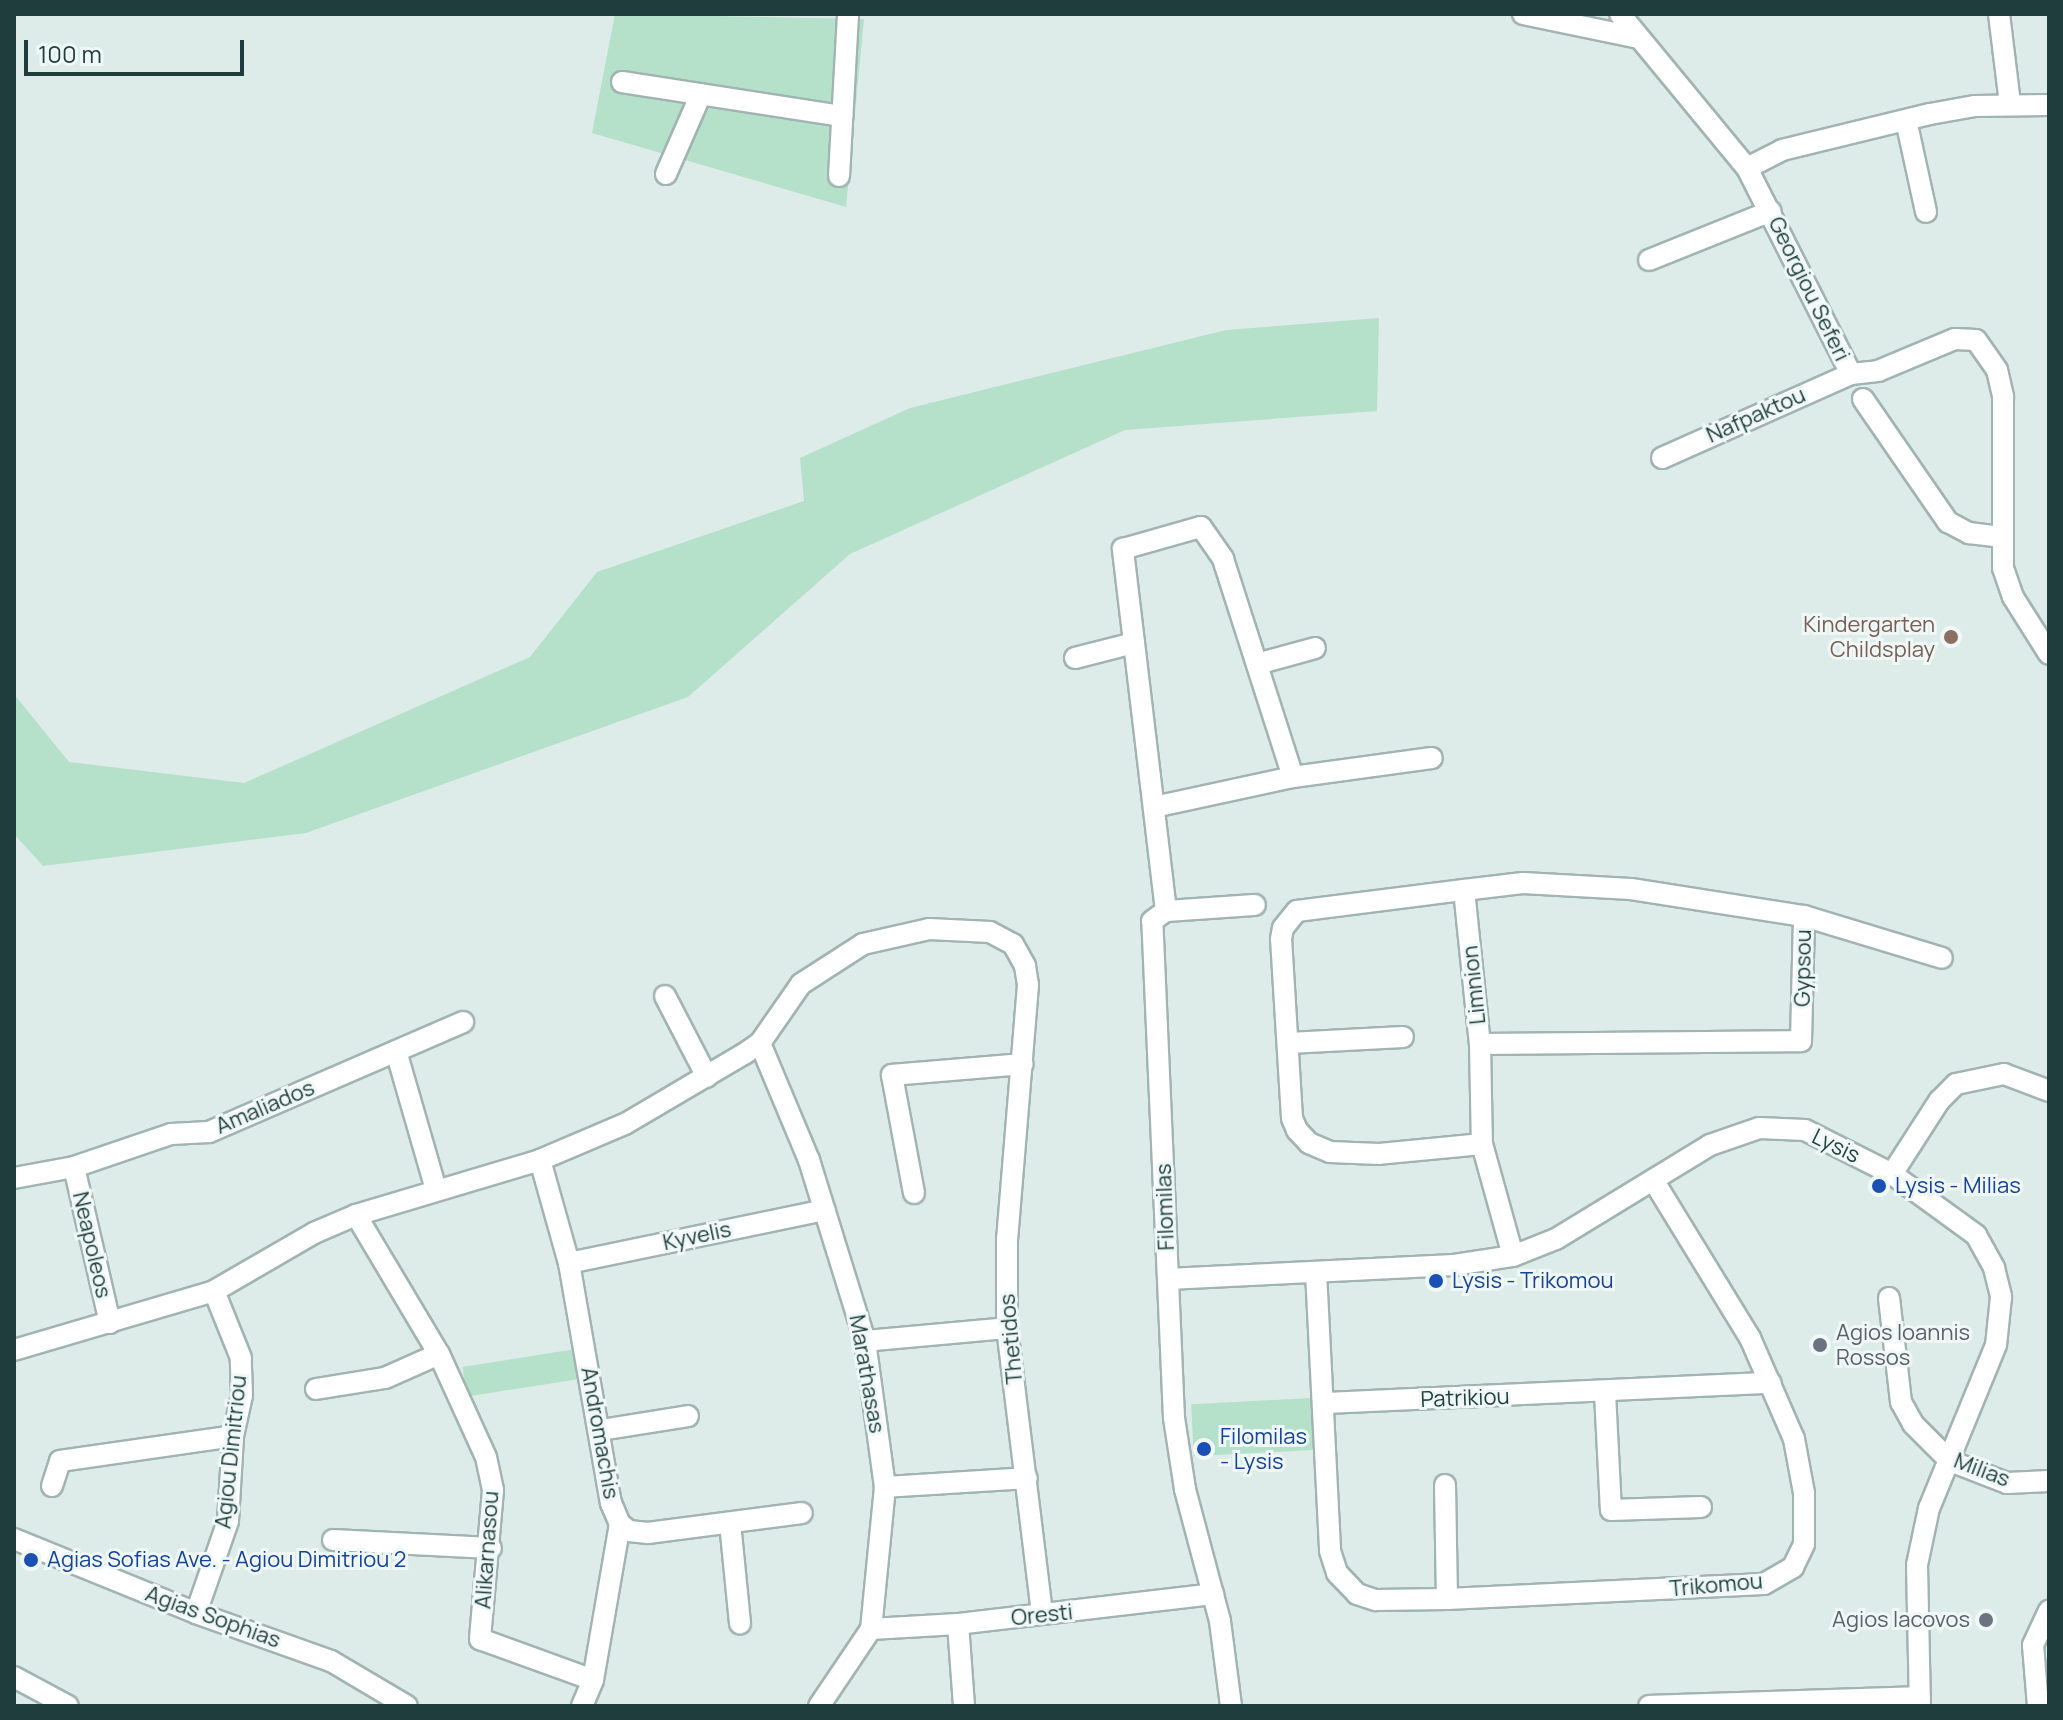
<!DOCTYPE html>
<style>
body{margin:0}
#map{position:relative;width:2063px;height:1720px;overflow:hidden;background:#deece9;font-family:Manrope,sans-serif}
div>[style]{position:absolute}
.green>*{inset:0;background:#b5e0ca;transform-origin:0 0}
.roads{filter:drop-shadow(2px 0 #a1b4b2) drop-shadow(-2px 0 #a1b4b2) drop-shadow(0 2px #a1b4b2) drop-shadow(0 -2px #a1b4b2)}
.minor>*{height:20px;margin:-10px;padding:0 10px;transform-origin:10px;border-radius:10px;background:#fff}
.dots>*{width:22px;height:22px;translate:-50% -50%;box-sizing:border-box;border:4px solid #eff8f6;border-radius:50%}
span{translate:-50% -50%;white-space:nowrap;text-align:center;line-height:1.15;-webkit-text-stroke:6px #eff8f6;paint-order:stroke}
.street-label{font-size:22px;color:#1e3d3c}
.education-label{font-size:22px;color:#785e54}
.right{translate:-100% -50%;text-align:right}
.transit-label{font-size:22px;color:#164399}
.left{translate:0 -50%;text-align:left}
.worship-label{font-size:22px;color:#5b616d}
.frame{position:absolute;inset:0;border:16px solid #1e3d3c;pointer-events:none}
.scale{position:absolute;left:24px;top:40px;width:220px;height:36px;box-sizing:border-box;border:4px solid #1e3d3c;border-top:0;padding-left:10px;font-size:24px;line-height:28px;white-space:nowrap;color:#1e3d3c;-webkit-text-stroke:6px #eff8f6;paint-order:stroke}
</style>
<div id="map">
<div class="green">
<div style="clip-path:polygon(615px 14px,864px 19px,846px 207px,592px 133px)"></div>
<div style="clip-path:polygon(1379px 318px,1377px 411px,1125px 430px,850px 554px,688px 697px,306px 833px,43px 866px,14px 834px,14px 694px,69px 762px,244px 783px,530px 657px,597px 572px,804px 501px,800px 458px,910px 408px,1226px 330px)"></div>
<div style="left:576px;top:1349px;width:30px;height:115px;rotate:81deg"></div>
<div style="left:1311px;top:1398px;width:52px;height:120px;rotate:87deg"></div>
</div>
<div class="roads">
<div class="minor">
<div style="left:1523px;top:14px;width:118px;rotate:11.7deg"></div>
<div style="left:1620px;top:14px;width:200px;rotate:50.5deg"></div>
<div style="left:1747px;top:168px;width:231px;rotate:63.2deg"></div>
<div style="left:1999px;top:14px;width:91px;rotate:83deg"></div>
<div style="left:622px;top:82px;width:223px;rotate:8.8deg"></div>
<div style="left:1906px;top:120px;width:94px;rotate:77.7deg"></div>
<div style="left:1747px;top:168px;width:39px;rotate:-27deg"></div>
<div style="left:1782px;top:150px;width:152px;rotate:-13.7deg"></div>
<div style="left:1930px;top:114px;width:46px;rotate:-10.1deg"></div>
<div style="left:1975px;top:106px;width:74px;rotate:-0.8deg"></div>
<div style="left:666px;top:174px;width:87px;rotate:-66.4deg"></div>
<div style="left:839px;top:176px;width:162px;rotate:-86.8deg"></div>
<div style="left:1649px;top:260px;width:131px;rotate:-21.9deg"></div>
<div style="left:1863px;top:399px;width:150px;rotate:55.4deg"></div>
<div style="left:1948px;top:522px;width:24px;rotate:28deg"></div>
<div style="left:1969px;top:533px;width:32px;rotate:7deg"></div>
<div style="left:1662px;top:458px;width:207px;rotate:-24deg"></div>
<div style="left:1851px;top:374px;width:27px;rotate:-6deg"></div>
<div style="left:1878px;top:371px;width:83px;rotate:-22.6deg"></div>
<div style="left:1955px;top:339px;width:21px;rotate:3deg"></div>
<div style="left:1976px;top:340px;width:37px;rotate:55deg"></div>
<div style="left:1997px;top:370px;width:28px;rotate:77deg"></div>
<div style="left:2003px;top:397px;width:171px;rotate:90deg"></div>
<div style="left:2003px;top:568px;width:31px;rotate:71deg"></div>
<div style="left:2013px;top:597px;width:67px;rotate:57.7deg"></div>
<div style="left:1075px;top:658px;width:61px;rotate:-14.3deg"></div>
<div style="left:1257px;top:664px;width:60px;rotate:-15.4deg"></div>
<div style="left:1154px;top:807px;width:142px;rotate:-12.2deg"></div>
<div style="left:1293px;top:777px;width:140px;rotate:-7.8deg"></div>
<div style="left:1464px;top:890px;width:59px;rotate:-6.8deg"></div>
<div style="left:1523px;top:883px;width:108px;rotate:3.2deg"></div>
<div style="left:1631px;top:889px;width:175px;rotate:8.9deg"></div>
<div style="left:1804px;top:916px;width:144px;rotate:16.9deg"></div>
<div style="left:1166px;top:911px;width:365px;rotate:-96.8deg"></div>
<div style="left:1123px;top:549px;width:81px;rotate:-15.8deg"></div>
<div style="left:1201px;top:527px;width:39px;rotate:55deg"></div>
<div style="left:1223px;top:559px;width:229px;rotate:72.2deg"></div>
<div style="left:665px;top:996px;width:91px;rotate:62.6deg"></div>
<div style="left:760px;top:1043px;width:127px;rotate:67.3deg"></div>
<div style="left:809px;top:1160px;width:189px;rotate:72.8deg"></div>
<div style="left:865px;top:1341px;width:147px;rotate:82.2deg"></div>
<div style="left:885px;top:1487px;width:143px;rotate:95.6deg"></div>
<div style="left:871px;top:1629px;width:93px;rotate:124deg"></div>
<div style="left:1289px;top:1043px;width:114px;rotate:-3deg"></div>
<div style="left:1480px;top:1044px;width:321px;rotate:-0.5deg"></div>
<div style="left:1801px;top:1041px;width:125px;rotate:-88.6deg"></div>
<div style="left:396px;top:1051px;width:145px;rotate:73.9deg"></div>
<div style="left:1482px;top:1144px;width:103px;rotate:174.5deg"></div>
<div style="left:1379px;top:1154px;width:49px;rotate:-177.7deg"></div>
<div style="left:1330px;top:1152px;width:23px;rotate:-157deg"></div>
<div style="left:1309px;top:1143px;width:18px;rotate:-133deg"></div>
<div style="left:1297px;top:1130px;width:13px;rotate:-113deg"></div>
<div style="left:1292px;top:1118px;width:179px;rotate:-93.5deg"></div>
<div style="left:1281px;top:939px;width:11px;rotate:-80deg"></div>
<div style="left:1283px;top:928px;width:22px;rotate:-51deg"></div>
<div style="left:1297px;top:911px;width:168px;rotate:-7.2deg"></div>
<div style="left:1464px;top:890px;width:155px;rotate:84.1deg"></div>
<div style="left:1480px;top:1044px;width:100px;rotate:88.9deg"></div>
<div style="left:1482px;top:1144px;width:116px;rotate:74.5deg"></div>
<div style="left:540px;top:1160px;width:107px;rotate:74.3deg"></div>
<div style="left:569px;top:1263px;width:244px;rotate:80.1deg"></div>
<div style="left:611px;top:1503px;width:23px;rotate:67deg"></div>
<div style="left:620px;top:1524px;width:11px;rotate:38deg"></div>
<div style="left:629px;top:1531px;width:19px;rotate:6deg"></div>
<div style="left:648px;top:1533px;width:155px;rotate:-7.4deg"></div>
<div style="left:74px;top:1167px;width:160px;rotate:77deg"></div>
<div style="left:1892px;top:1174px;width:87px;rotate:-57.2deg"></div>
<div style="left:1939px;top:1101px;width:24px;rotate:-45deg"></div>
<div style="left:1956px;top:1084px;width:49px;rotate:-11.8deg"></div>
<div style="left:2004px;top:1074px;width:48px;rotate:20.7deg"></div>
<div style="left:14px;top:1178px;width:61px;rotate:-10.4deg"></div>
<div style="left:74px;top:1167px;width:102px;rotate:-18.8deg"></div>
<div style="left:171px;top:1134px;width:38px;rotate:-3deg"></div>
<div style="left:209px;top:1132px;width:277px;rotate:-23.4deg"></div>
<div style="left:914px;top:1193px;width:120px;rotate:-100.6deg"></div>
<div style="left:892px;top:1075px;width:131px;rotate:-4.8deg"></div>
<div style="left:356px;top:1215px;width:162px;rotate:59.2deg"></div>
<div style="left:439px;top:1354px;width:113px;rotate:65.5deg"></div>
<div style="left:486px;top:1457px;width:34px;rotate:78deg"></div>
<div style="left:493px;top:1490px;width:150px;rotate:95deg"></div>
<div style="left:480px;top:1639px;width:120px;rotate:19.9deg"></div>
<div style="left:569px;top:1263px;width:261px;rotate:-11.7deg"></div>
<div style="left:1316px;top:1272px;width:279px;rotate:87.1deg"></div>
<div style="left:1330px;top:1551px;width:23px;rotate:72deg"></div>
<div style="left:1337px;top:1573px;width:29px;rotate:46deg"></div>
<div style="left:1357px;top:1594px;width:20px;rotate:18deg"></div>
<div style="left:1376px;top:1600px;width:71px;rotate:-0.8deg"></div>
<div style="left:1447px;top:1599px;width:317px;rotate:-2.7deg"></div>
<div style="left:1764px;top:1584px;width:34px;rotate:-30deg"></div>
<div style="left:1793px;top:1567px;width:25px;rotate:-64deg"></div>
<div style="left:1804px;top:1544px;width:51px;rotate:-90deg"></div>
<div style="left:1804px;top:1493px;width:55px;rotate:-100.5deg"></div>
<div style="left:1794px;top:1439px;width:110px;rotate:-113.5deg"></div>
<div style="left:1750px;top:1338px;width:185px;rotate:-121.5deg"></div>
<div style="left:1168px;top:1279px;width:286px;rotate:-2.8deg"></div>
<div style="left:1454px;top:1265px;width:60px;rotate:-8.7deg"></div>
<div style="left:1513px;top:1256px;width:46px;rotate:-21.6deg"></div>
<div style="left:1556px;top:1239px;width:180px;rotate:-31.4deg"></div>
<div style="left:1710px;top:1145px;width:52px;rotate:-19.1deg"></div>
<div style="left:1759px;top:1128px;width:46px;rotate:2.5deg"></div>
<div style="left:1805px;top:1130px;width:97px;rotate:26.8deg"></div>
<div style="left:1892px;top:1174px;width:104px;rotate:36deg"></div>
<div style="left:1976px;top:1235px;width:38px;rotate:61deg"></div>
<div style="left:1994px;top:1268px;width:30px;rotate:76deg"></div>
<div style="left:2001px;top:1297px;width:48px;rotate:95.9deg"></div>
<div style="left:1996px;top:1345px;width:176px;rotate:112.3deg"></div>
<div style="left:1929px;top:1508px;width:58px;rotate:101.9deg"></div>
<div style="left:1917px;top:1565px;width:141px;rotate:88.8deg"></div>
<div style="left:1889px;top:1298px;width:105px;rotate:83.4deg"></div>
<div style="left:1901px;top:1402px;width:25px;rotate:61deg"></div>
<div style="left:1913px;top:1424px;width:52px;rotate:45deg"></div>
<div style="left:1950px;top:1461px;width:61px;rotate:21.1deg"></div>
<div style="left:2007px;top:1483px;width:42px;rotate:-2.7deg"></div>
<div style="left:865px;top:1341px;width:143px;rotate:-5.2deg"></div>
<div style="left:14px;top:1350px;width:209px;rotate:-16.4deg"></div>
<div style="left:214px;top:1291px;width:116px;rotate:-30.1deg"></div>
<div style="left:314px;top:1233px;width:46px;rotate:-23.2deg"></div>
<div style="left:356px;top:1215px;width:192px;rotate:-16.6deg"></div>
<div style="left:540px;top:1160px;width:92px;rotate:-23deg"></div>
<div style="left:625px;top:1124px;width:138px;rotate:-30.5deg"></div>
<div style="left:744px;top:1054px;width:19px;rotate:-35deg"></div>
<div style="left:760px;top:1043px;width:72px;rotate:-55.2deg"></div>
<div style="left:801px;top:984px;width:74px;rotate:-32.8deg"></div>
<div style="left:863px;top:944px;width:68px;rotate:-12.8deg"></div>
<div style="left:929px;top:929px;width:61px;rotate:2.8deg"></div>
<div style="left:990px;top:932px;width:26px;rotate:28deg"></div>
<div style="left:1013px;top:944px;width:25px;rotate:61deg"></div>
<div style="left:1025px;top:966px;width:19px;rotate:81deg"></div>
<div style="left:1028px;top:985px;width:254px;rotate:94.7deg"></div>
<div style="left:1007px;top:1238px;width:90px;rotate:90deg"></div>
<div style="left:1007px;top:1328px;width:288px;rotate:83deg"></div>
<div style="left:316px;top:1389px;width:70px;rotate:-9.1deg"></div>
<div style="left:385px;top:1378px;width:59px;rotate:-24deg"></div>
<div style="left:1605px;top:1393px;width:117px;rotate:87.1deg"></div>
<div style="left:1611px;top:1510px;width:90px;rotate:-1.9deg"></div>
<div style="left:1325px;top:1403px;width:446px;rotate:-2.6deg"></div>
<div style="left:601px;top:1430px;width:88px;rotate:-9.1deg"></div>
<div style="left:1445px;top:1485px;width:114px;rotate:89deg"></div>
<div style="left:52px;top:1486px;width:26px;rotate:-72deg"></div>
<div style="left:60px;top:1461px;width:175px;rotate:-8.2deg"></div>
<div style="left:885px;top:1487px;width:142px;rotate:-3.6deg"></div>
<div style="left:730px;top:1523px;width:101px;rotate:84.3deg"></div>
<div style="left:14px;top:1539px;width:196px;rotate:22.1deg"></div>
<div style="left:196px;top:1613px;width:143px;rotate:19.6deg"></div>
<div style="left:331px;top:1661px;width:88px;rotate:30.6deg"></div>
<div style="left:333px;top:1540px;width:158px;rotate:2.9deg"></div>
<div style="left:196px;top:1613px;width:97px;rotate:-70.8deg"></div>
<div style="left:228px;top:1521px;width:85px;rotate:-86.6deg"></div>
<div style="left:233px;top:1436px;width:42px;rotate:-77.6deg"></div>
<div style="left:242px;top:1395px;width:37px;rotate:-92deg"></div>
<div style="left:241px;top:1358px;width:72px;rotate:-111.9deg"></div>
<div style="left:958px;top:1624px;width:82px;rotate:85.8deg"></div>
<div style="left:871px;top:1629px;width:87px;rotate:-3.3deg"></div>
<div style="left:958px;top:1624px;width:257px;rotate:-6.7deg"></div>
<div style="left:14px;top:1677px;width:61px;rotate:28.2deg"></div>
<div style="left:582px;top:1706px;width:28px;rotate:-67deg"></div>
<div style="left:593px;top:1680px;width:158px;rotate:-80.2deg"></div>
<div style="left:1231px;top:1706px;width:86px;rotate:-97.4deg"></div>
<div style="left:1220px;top:1621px;width:137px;rotate:-104.9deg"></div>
<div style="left:1185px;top:1489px;width:72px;rotate:-98.8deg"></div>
<div style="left:1174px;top:1418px;width:497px;rotate:-92.5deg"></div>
<div style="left:1152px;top:921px;width:17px;rotate:-36deg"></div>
<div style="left:1166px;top:911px;width:89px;rotate:-3.9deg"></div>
<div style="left:1649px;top:1706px;width:271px;rotate:-1.9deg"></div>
<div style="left:2038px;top:1706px;width:61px;rotate:-94.7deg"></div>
<div style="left:2033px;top:1645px;width:38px;rotate:-65deg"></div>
</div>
</div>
<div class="dots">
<div style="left:1951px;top:637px;background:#8d6e63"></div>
<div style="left:1879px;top:1186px;background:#1a4fb4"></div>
<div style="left:1436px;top:1281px;background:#1a4fb4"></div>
<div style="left:1820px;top:1345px;background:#6b7280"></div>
<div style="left:1204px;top:1449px;background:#1a4fb4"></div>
<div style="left:31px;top:1560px;background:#1a4fb4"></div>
<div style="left:1986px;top:1620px;background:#6b7280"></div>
</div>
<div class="street-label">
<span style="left:1809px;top:289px;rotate:64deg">Georgiou Seferi</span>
<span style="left:1756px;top:415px;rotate:-24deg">Nafpaktou</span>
<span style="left:1803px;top:968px;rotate:-89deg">Gypsou</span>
<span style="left:1474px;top:985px;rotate:-96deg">Limnion</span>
<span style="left:265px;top:1107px;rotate:-23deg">Amaliados</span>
<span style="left:1836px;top:1146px;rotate:26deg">Lysis</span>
<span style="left:1165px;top:1207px;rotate:-92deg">Filomilas</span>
<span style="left:697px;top:1236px;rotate:-12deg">Kyvelis</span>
<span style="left:92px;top:1245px;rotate:77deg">Neapoleos</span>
<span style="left:1011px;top:1339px;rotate:-95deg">Thetidos</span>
<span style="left:867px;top:1374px;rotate:80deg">Marathasas</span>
<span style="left:1465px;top:1398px;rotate:-2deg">Patrikiou</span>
<span style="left:600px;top:1433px;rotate:80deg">Andromachis</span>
<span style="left:231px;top:1452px;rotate:-84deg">Agiou Dimitriou</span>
<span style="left:1982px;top:1470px;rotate:21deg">Milias</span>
<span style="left:487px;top:1550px;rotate:-86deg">Alikarnasou</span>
<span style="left:1716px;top:1585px;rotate:-5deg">Trikomou</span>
<span style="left:1042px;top:1615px;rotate:-6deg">Oresti</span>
<span style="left:213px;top:1617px;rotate:20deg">Agias Sophias</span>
</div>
<div class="education-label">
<span class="right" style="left:1935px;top:637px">Kindergarten<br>Childsplay</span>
</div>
<div class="transit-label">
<span class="left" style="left:1895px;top:1186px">Lysis - Milias</span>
<span class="left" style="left:1452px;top:1281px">Lysis - Trikomou</span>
<span class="left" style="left:1220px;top:1449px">Filomilas<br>- Lysis</span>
<span class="left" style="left:47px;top:1560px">Agias Sofias Ave. - Agiou Dimitriou 2</span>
</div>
<div class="worship-label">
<span class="left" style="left:1836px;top:1345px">Agios Ioannis<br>Rossos</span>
<span class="right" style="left:1970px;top:1620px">Agios Iacovos</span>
</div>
<div class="frame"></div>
<div class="scale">100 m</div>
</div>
